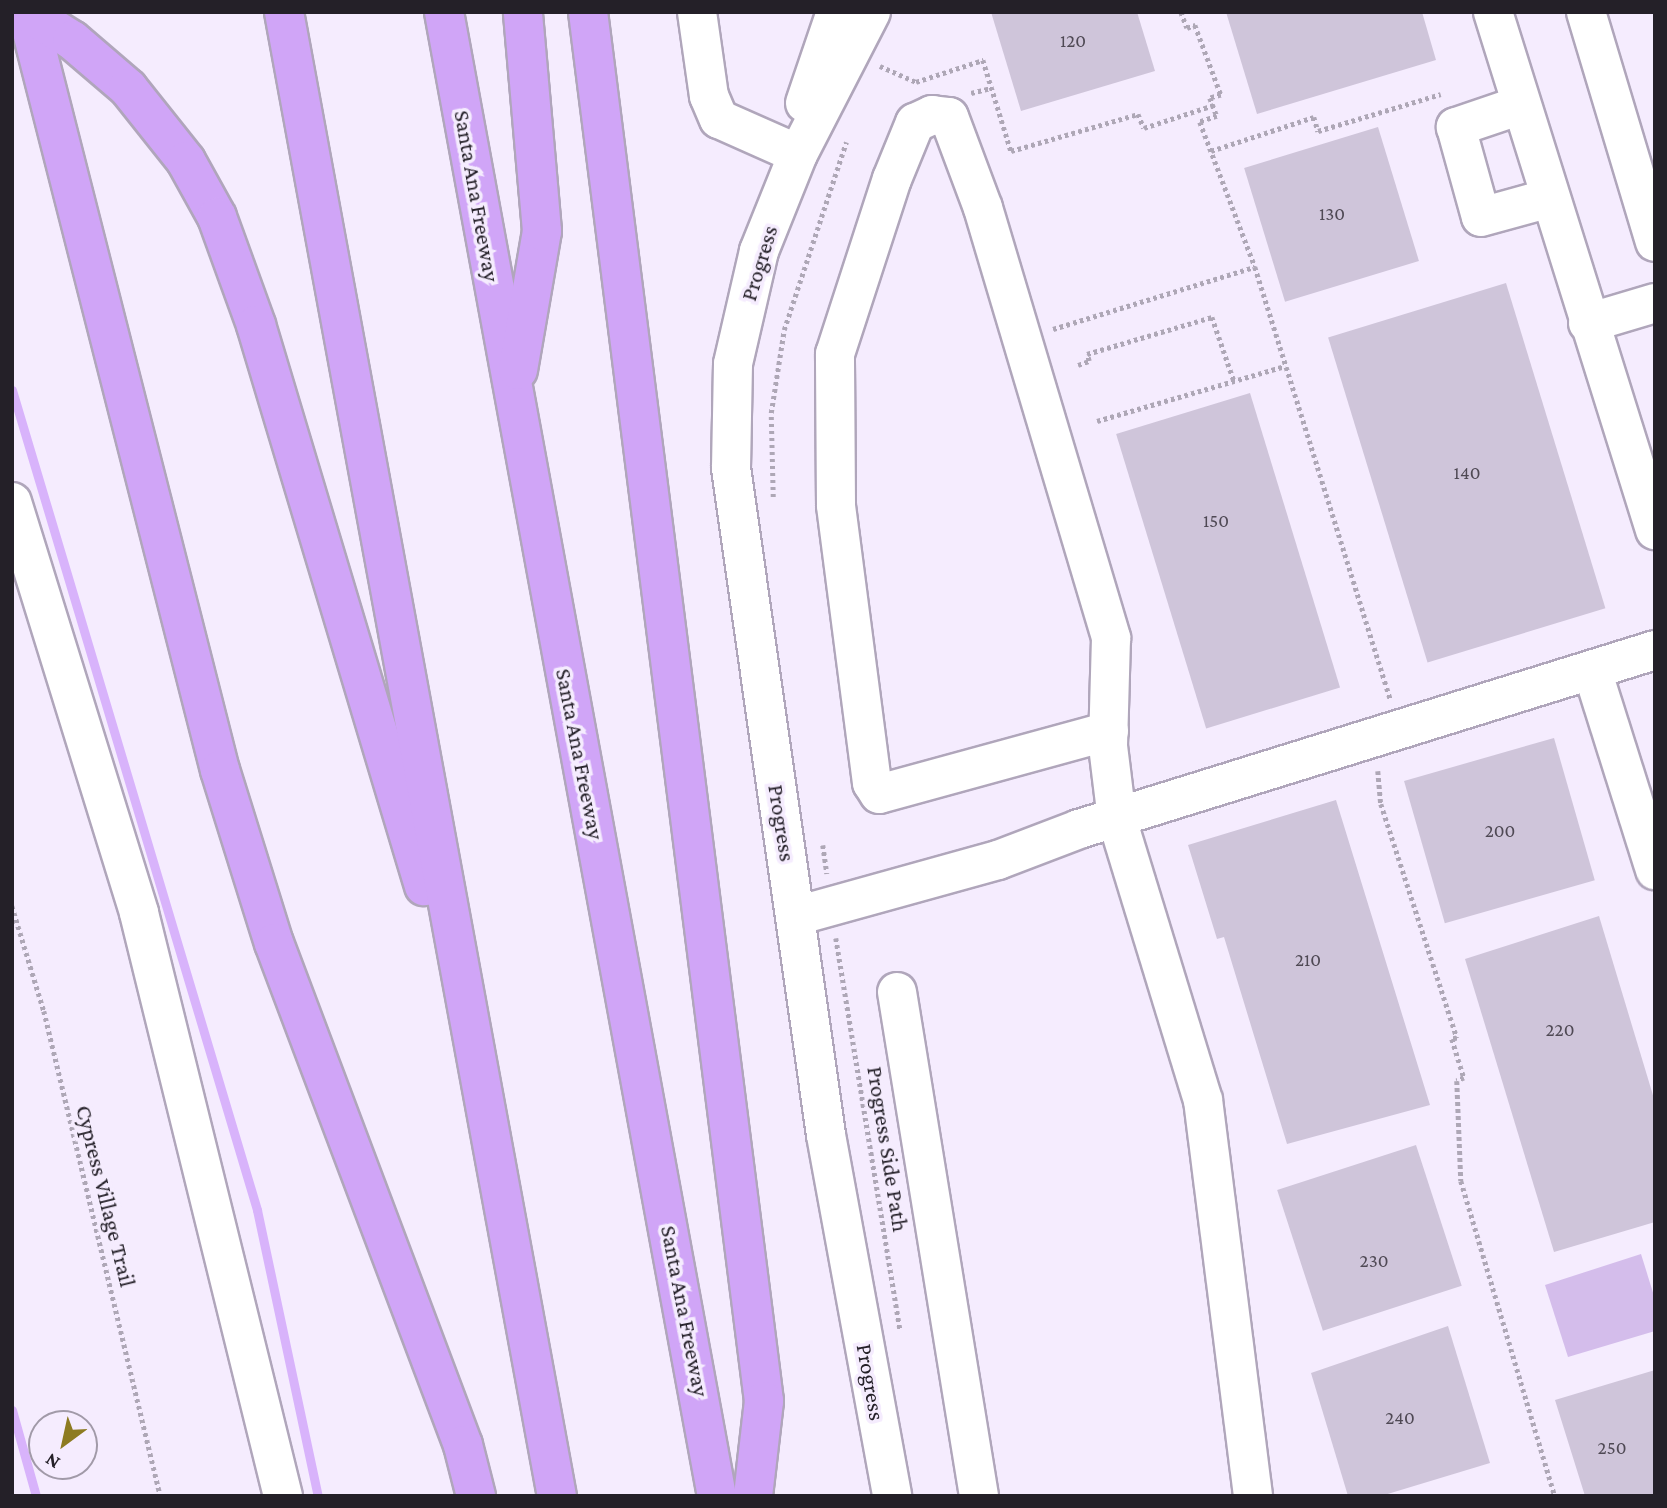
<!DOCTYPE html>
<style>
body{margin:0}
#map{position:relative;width:1667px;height:1508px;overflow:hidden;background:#f5ecfe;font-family:"Crimson Pro",serif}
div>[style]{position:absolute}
.green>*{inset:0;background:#d4bdeb}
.stream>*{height:9px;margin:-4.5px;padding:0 4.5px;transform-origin:4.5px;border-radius:4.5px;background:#d8b3fb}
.building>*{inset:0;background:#cfc5da;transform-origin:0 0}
.path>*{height:4.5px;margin-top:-2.25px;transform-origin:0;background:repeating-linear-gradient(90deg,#aea7b6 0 3.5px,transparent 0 7px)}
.roads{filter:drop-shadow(2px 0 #b0a6bb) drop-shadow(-2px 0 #b0a6bb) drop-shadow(0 2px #b0a6bb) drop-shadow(0 -2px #b0a6bb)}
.minor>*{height:38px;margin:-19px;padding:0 19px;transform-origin:19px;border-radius:19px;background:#fff}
.highway>*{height:38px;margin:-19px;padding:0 19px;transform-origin:19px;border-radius:19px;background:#d0a5f7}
span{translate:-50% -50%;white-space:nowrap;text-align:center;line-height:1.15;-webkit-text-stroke:7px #f5ecfe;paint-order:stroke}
.number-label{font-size:19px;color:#4f4954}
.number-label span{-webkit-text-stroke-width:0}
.street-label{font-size:23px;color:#242028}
.frame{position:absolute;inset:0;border:14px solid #242028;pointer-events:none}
.north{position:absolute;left:28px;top:1410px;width:70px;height:70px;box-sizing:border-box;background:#f5ecfe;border:2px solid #a19aa8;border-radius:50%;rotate:213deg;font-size:19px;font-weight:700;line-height:28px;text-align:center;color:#242028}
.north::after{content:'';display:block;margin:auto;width:24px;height:32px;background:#8d7b21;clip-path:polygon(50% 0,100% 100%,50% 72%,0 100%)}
</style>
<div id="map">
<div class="green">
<div style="clip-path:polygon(1641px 1254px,1655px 1299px,1655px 1331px,1568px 1357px,1545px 1285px)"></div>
</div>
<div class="stream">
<div style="left:12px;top:390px;width:856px;rotate:73.36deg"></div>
<div style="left:257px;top:1210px;width:292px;rotate:78deg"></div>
<div style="left:12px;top:1410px;width:89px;rotate:74.4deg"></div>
</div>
<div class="building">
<div style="clip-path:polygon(991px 12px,1137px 12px,1155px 71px,1021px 111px)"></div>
<div style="clip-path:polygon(1226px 12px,1422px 12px,1436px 60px,1257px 114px)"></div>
<div style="left:1378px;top:127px;width:140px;height:140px;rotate:73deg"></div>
<div style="left:1506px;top:283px;width:340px;height:186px;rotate:73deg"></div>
<div style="left:1250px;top:393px;width:308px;height:140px;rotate:73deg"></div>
<div style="left:1554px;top:738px;width:148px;height:156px;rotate:74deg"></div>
<div style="clip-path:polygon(1336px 800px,1430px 1105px,1287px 1144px,1224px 937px,1217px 939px,1188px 845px)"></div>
<div style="clip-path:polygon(1599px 916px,1655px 1102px,1655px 1222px,1554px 1252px,1465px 959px)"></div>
<div style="left:1416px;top:1145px;width:148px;height:146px;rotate:72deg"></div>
<div style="clip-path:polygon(1448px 1326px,1490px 1463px,1381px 1496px,1348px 1496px,1311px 1373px)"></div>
<div style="clip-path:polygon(1655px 1370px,1655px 1496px,1585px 1496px,1555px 1400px)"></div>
</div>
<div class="path">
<div style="left:1181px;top:12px;width:17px;rotate:69deg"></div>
<div style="left:1187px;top:28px;width:9px;rotate:-21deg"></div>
<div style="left:1195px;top:25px;width:75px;rotate:69.6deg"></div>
<div style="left:1221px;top:95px;width:11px;rotate:165deg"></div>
<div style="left:1210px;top:98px;width:19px;rotate:69deg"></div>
<div style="left:1217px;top:116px;width:18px;rotate:161deg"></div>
<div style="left:1200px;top:122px;width:155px;rotate:69.2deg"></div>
<div style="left:1255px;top:267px;width:452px;rotate:72.6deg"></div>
<div style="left:880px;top:66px;width:39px;rotate:24deg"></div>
<div style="left:916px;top:82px;width:71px;rotate:-18.2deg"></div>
<div style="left:983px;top:60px;width:95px;rotate:72.9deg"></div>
<div style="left:1011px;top:151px;width:132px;rotate:-16.2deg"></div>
<div style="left:1138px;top:114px;width:15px;rotate:67deg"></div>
<div style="left:1144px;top:128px;width:74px;rotate:-18.2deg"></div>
<div style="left:971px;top:93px;width:21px;rotate:-14deg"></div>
<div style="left:1211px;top:151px;width:108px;rotate:-18.3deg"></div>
<div style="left:1314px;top:117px;width:15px;rotate:74deg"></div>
<div style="left:1318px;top:131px;width:128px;rotate:-16.7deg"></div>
<div style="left:1053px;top:329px;width:211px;rotate:-17.1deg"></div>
<div style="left:1078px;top:365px;width:12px;rotate:-20deg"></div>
<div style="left:1089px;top:361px;width:7px;rotate:-106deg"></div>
<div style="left:1087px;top:354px;width:130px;rotate:-16.5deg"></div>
<div style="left:1212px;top:317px;width:68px;rotate:71deg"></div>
<div style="left:1097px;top:421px;width:196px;rotate:-16.3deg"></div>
<div style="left:773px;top:497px;width:84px;rotate:-91.4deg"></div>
<div style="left:771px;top:413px;width:84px;rotate:-81.1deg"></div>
<div style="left:784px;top:330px;width:198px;rotate:-71.7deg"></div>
<div style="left:1378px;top:771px;width:33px;rotate:85deg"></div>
<div style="left:1381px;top:804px;width:246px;rotate:72deg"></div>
<div style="left:1457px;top:1038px;width:5px;rotate:169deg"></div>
<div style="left:1452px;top:1039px;width:41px;rotate:72.9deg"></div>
<div style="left:1464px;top:1078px;width:8px;rotate:157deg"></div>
<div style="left:1457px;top:1081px;width:100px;rotate:87.7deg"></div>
<div style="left:1461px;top:1181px;width:329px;rotate:73.4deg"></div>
<div style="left:823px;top:845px;width:29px;rotate:82deg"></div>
<div style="left:12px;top:906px;width:110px;rotate:73.1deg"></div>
<div style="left:44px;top:1011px;width:499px;rotate:76.5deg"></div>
<div style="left:836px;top:938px;width:397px;rotate:80.7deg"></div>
</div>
<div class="roads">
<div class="minor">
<div style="left:697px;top:12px;width:85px;rotate:81.9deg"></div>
<div style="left:709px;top:96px;width:25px;rotate:67deg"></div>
<div style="left:719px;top:119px;width:86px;rotate:23.9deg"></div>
<div style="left:871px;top:12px;width:160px;rotate:117.2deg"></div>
<div style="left:798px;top:154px;width:105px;rotate:111.9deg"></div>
<div style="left:759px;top:251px;width:116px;rotate:103deg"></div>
<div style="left:733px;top:364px;width:104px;rotate:91.1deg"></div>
<div style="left:731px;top:468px;width:674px;rotate:81.89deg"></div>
<div style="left:826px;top:1135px;width:367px;rotate:79.6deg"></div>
<div style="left:1493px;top:12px;width:543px;rotate:72.63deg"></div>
<div style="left:1586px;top:12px;width:240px;rotate:73.3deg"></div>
<div style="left:805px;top:103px;width:96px;rotate:-71.2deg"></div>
<div style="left:1521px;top:105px;width:69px;rotate:161.3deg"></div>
<div style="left:1456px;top:127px;width:93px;rotate:74.5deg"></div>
<div style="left:1481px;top:217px;width:72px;rotate:-15.4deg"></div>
<div style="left:1588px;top:323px;width:70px;rotate:-16.6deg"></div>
<div style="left:12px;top:502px;width:430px;rotate:72.8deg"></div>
<div style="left:139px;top:913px;width:601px;rotate:76.13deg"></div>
<div style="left:1592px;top:670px;width:210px;rotate:72.5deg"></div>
<div style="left:1109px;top:731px;width:238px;rotate:164.7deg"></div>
<div style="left:879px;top:794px;width:13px;rotate:-122deg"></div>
<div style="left:872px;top:783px;width:280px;rotate:-97.4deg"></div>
<div style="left:836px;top:505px;width:151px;rotate:-90.4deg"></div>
<div style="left:835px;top:354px;width:184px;rotate:-72deg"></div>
<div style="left:892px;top:179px;width:61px;rotate:-67.7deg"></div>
<div style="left:915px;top:123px;width:19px;rotate:-25deg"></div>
<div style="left:932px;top:115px;width:17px;rotate:7deg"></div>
<div style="left:949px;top:117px;width:97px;rotate:69.5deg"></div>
<div style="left:983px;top:208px;width:449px;rotate:73.4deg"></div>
<div style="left:1111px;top:638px;width:108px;rotate:91.6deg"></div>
<div style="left:1108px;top:746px;width:74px;rotate:83deg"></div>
<div style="left:1117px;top:819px;width:294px;rotate:73deg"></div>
<div style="left:1203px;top:1100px;width:399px;rotate:82.8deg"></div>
<div style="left:796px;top:916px;width:210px;rotate:-15.5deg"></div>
<div style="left:998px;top:860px;width:87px;rotate:-20.9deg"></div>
<div style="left:1079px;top:829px;width:603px;rotate:-17.26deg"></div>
<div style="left:897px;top:992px;width:511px;rotate:80.76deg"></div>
</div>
<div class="highway">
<div style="left:27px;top:12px;width:782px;rotate:75.72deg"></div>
<div style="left:220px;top:770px;width:181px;rotate:72.7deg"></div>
<div style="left:274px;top:943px;width:536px;rotate:69.37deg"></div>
<div style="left:463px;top:1445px;width:53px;rotate:75.7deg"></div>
<div style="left:27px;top:12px;width:53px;rotate:31.9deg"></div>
<div style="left:72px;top:40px;width:74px;rotate:40.6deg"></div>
<div style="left:128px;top:88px;width:93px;rotate:51.5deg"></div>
<div style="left:186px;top:161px;width:64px;rotate:61deg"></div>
<div style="left:217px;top:217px;width:115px;rotate:70.1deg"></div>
<div style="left:256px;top:325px;width:586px;rotate:73.33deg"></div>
<div style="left:284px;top:12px;width:1509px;rotate:79.58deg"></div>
<div style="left:444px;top:12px;width:1509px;rotate:79.58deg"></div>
<div style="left:588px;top:12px;width:1400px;rotate:82.78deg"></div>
<div style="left:764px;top:1401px;width:96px;rotate:96.6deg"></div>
<div style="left:518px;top:370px;width:141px;rotate:-80.2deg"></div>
<div style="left:542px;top:231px;width:220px;rotate:-95deg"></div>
</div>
</div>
<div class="number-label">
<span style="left:1073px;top:41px">120</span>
<span style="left:1332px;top:214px">130</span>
<span style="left:1467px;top:473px">140</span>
<span style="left:1216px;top:521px">150</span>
<span style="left:1500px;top:831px">200</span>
<span style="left:1308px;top:960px">210</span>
<span style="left:1560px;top:1030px">220</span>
<span style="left:1374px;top:1261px">230</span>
<span style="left:1400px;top:1418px">240</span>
<span style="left:1612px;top:1448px">250</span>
</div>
<div class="street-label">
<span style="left:477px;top:196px;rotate:80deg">Santa Ana Freeway</span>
<span style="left:759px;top:263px;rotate:-73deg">Progress</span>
<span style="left:580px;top:754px;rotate:79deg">Santa Ana Freeway</span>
<span style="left:782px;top:823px;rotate:81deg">Progress</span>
<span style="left:888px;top:1149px;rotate:81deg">Progress Side Path</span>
<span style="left:106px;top:1196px;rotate:76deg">Cypress Village Trail</span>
<span style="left:685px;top:1311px;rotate:79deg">Santa Ana Freeway</span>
<span style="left:871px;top:1382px;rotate:80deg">Progress</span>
</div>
<div class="frame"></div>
<div class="north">N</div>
</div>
